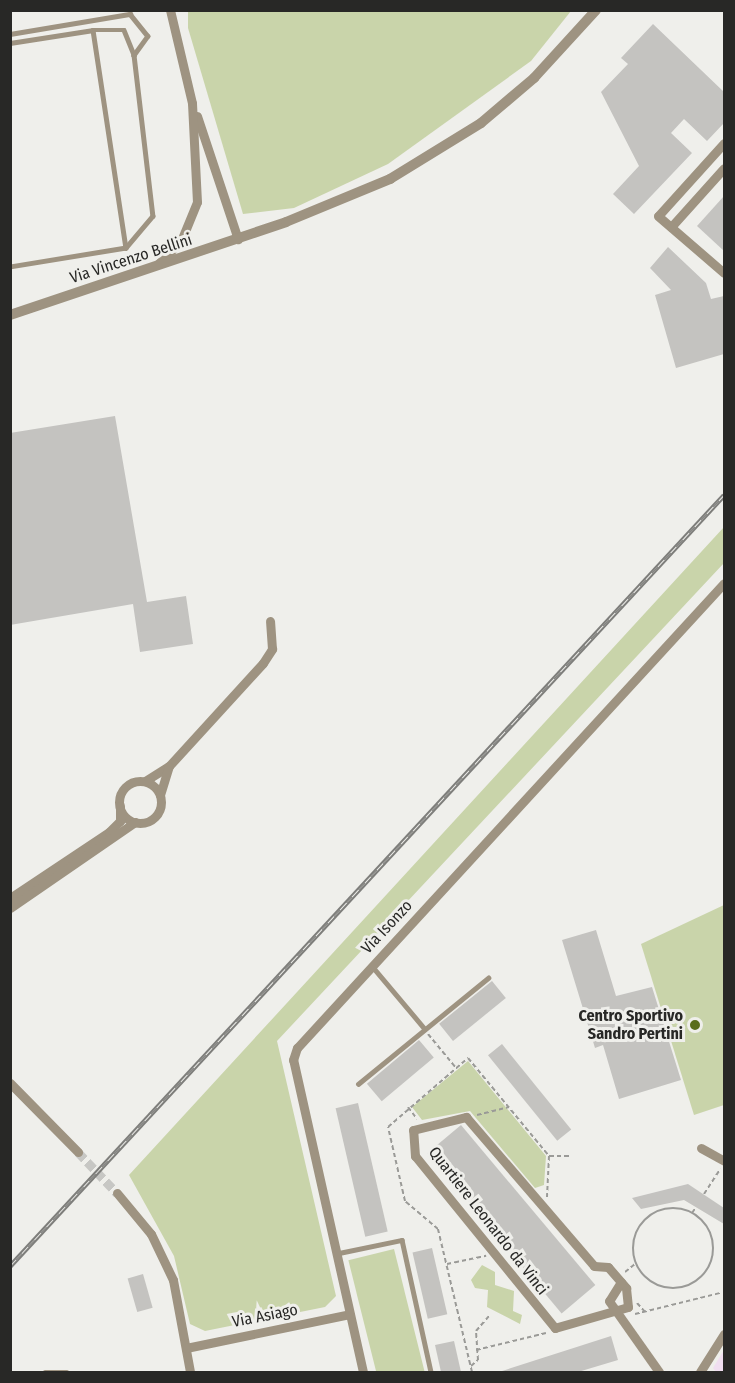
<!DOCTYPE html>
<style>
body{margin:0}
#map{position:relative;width:735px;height:1383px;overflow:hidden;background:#efefeb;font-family:"Fira Sans Condensed",sans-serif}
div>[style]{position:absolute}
.education>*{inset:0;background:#f0def0}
.green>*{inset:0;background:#c9d4aa;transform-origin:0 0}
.building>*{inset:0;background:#c4c3c0;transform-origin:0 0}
.minor-tunnel>*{height:9px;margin-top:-4.5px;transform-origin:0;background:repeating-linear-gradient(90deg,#c7c7c4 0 9px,transparent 0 13.5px)}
.path>*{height:2px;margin-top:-1px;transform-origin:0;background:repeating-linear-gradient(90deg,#9a9a97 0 4.5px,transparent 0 7.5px)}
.path>.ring{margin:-1px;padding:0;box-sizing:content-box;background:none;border:2px solid #9a9a97;border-radius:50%}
.service>*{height:4.5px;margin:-2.25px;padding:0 2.25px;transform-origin:2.25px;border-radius:2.25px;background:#9e9381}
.minor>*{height:9px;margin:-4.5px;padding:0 4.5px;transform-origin:4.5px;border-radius:4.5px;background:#9e9381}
.minor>.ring{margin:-4.5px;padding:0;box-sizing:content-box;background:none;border:9px solid #9e9381;border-radius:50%}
.tertiary>*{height:10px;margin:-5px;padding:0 5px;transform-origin:5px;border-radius:5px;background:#9e9381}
.rail>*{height:5px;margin-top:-2.5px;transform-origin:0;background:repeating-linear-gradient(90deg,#efefeb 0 9px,#7e7e7b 0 18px);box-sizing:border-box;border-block:2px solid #7e7e7b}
.dots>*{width:16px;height:16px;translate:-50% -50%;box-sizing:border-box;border:3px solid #efefeb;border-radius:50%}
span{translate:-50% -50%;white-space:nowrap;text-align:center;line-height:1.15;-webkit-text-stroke:6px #efefeb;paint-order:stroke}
.street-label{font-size:16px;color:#282826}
.poi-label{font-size:16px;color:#282826;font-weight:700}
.right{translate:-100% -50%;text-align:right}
.frame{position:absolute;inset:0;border:12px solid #282826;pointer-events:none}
</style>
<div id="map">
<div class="education">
<div style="clip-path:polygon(724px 1350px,724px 1372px,716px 1372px,713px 1368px)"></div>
</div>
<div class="green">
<div style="clip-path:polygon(188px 10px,571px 10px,571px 11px,531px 61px,388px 164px,294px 208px,243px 214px,188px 28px)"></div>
<div style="clip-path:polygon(724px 527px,724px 563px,277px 1041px,336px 1296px,325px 1307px,205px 1331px,190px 1324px,174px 1256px,129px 1175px)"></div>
<div style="clip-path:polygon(724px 905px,724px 1105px,694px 1115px,641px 944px)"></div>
<div style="clip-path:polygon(468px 1061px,546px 1156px,544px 1185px,535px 1188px,470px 1111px,422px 1120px,412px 1107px)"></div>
<div style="left:394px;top:1249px;width:127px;height:47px;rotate:76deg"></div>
<div style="clip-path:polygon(482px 1265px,495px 1272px,495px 1285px,514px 1291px,513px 1311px,522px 1315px,520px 1324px,487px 1307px,488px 1290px,475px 1288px,471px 1280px)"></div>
</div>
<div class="building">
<div style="clip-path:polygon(653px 24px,724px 92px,724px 123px,707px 141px,684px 119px,671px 133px,692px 153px,634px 214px,613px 194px,639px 166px,601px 92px,628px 64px,621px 58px)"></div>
<div style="clip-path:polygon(724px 196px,724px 251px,697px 226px)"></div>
<div style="clip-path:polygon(668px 247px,706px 283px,711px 299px,724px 296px,724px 354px,676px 368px,655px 295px,671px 290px,650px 268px)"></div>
<div style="clip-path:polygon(115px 416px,147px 602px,186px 596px,193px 644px,140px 652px,133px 604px,10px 625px,10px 433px)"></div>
<div style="clip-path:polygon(596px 930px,616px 996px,652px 987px,681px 1080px,619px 1099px,603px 1045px,595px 1048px,562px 940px)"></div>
<div style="left:492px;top:981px;width:22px;height:68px;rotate:51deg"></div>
<div style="left:419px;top:1040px;width:23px;height:68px;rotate:50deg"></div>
<div style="left:502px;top:1044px;width:110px;height:18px;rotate:51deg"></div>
<div style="left:358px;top:1103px;width:132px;height:23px;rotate:77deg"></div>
<div style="left:461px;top:1125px;width:209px;height:44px;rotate:50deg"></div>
<div style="clip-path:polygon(688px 1184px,724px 1208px,724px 1224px,684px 1200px,641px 1209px,632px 1198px)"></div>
<div style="left:432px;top:1248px;width:68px;height:20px;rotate:77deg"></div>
<div style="left:143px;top:1274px;width:35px;height:16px;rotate:74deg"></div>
<div style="clip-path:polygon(611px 1336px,618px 1360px,578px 1372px,499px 1372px)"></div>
<div style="clip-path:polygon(454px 1341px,461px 1372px,441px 1372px,435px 1345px)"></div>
</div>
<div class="minor-tunnel">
<div style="left:78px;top:1152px;width:57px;rotate:46.4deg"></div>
</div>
<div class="path">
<div style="left:428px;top:1034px;width:44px;rotate:50.5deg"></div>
<div style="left:408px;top:1107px;width:15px;rotate:53deg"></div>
<div style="left:477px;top:1115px;width:33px;rotate:-14deg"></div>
<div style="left:549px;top:1156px;width:21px"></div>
<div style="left:704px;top:1194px;width:30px;rotate:-57deg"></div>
<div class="ring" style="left:633px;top:1208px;width:78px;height:78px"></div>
<div style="left:692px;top:1213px;width:7px;rotate:-56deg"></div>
<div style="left:447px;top:1264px;width:40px;rotate:-12deg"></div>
<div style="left:625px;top:1272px;width:14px;rotate:-39deg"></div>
<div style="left:637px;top:1303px;width:12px;rotate:48deg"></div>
<div style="left:635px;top:1314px;width:88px;rotate:-13.9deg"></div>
<div style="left:476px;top:1350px;width:72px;rotate:-13.7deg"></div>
<div style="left:471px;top:1366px;width:9px;rotate:-41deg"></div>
<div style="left:478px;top:1360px;width:29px;rotate:-94deg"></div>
<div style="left:476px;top:1331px;width:21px;rotate:-49deg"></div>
<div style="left:472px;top:1372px;width:147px;rotate:-103.4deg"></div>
<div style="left:438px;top:1229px;width:43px;rotate:-139.7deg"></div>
<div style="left:405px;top:1201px;width:76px;rotate:-102.9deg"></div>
<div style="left:388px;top:1127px;width:106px;rotate:-40.8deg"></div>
<div style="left:468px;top:1058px;width:127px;rotate:50.4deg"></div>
<div style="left:549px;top:1156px;width:41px;rotate:92.8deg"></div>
</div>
<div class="service">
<div style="left:93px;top:30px;width:31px"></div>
<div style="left:124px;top:30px;width:27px;rotate:68deg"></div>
<div style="left:134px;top:55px;width:162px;rotate:83.3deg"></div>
<div style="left:153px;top:216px;width:42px;rotate:130.2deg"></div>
<div style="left:10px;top:34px;width:122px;rotate:-9.5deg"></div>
<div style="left:130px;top:14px;width:28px;rotate:51deg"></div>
<div style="left:148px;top:36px;width:24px;rotate:126deg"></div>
<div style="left:10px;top:43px;width:84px;rotate:-8.9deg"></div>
<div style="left:93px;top:30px;width:220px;rotate:81.4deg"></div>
<div style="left:126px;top:248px;width:118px;rotate:170.7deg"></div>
<div style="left:372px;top:966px;width:82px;rotate:49.9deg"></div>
<div style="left:358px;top:1084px;width:168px;rotate:-39.2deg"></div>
<div style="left:339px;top:1253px;width:64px;rotate:-11.7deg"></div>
<div style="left:402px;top:1240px;width:135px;rotate:77.6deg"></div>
<div style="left:45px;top:1372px;width:22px"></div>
</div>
<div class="minor">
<div style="left:197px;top:116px;width:130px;rotate:71.6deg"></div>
<div style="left:724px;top:143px;width:98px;rotate:132.1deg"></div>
<div style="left:658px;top:216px;width:87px;rotate:40.8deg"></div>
<div style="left:671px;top:227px;width:79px;rotate:-48.1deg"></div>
<div style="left:158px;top:264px;width:33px;rotate:-45deg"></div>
<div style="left:181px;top:241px;width:42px;rotate:-67.7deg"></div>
<div style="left:197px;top:202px;width:99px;rotate:-92.9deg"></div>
<div style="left:192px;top:103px;width:96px;rotate:-103.3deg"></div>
<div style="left:145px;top:781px;width:28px;rotate:-32deg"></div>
<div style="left:169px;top:766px;width:139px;rotate:-47.6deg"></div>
<div style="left:263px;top:663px;width:17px;rotate:-57deg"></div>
<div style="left:272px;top:649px;width:28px;rotate:-94deg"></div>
<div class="ring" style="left:119px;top:781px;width:33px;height:33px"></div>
<div style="left:160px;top:795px;width:30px;rotate:-73deg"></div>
<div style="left:10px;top:898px;width:119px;rotate:-33.7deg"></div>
<div style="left:109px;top:832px;width:16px;rotate:-45deg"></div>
<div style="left:120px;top:821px;width:15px;rotate:-90deg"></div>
<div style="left:10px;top:908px;width:152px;rotate:-34.5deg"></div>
<div style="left:10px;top:1083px;width:97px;rotate:45.4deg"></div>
<div style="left:466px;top:1117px;width:196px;rotate:49.3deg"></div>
<div style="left:594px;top:1266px;width:14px;rotate:4deg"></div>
<div style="left:608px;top:1267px;width:28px;rotate:49deg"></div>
<div style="left:626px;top:1288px;width:19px;rotate:84deg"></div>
<div style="left:628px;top:1307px;width:76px;rotate:164deg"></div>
<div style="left:555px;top:1328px;width:222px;rotate:-129.1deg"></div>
<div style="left:415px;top:1156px;width:26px;rotate:-94deg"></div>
<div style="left:413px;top:1130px;width:55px;rotate:-13.8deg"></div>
<div style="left:701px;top:1148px;width:26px;rotate:29deg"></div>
<div style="left:117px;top:1193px;width:53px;rotate:50.3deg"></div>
<div style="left:151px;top:1234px;width:51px;rotate:64.4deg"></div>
<div style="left:173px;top:1280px;width:94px;rotate:79.5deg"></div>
<div style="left:621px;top:1282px;width:22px;rotate:122deg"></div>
<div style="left:609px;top:1301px;width:87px;rotate:54.8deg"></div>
<div style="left:186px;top:1348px;width:167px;rotate:-11.7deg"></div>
<div style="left:363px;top:1372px;width:320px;rotate:-102.6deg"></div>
<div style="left:293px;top:1060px;width:13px;rotate:-72deg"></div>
<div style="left:297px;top:1048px;width:631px;rotate:-47.44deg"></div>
<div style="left:700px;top:1372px;width:45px;rotate:-57.7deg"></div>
</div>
<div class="tertiary">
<div style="left:10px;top:315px;width:291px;rotate:-18.6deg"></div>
<div style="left:286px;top:222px;width:113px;rotate:-22.5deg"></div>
<div style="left:390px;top:179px;width:107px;rotate:-31.6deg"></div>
<div style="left:481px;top:123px;width:70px;rotate:-40.3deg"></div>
<div style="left:534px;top:78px;width:92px;rotate:-47.6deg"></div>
</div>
<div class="rail">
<div style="left:10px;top:1266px;width:1051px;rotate:-47.2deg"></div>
</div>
<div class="dots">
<div style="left:695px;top:1025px;background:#5a6d1b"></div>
</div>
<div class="street-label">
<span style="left:131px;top:259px;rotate:-18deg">Via Vincenzo Bellini</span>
<span style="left:387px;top:927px;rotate:-47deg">Via Isonzo</span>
<span style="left:488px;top:1221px;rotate:52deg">Quartiere Leonardo da Vinci</span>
<span style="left:265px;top:1316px;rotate:-11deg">Via Asiago</span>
</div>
<div class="poi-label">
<span class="right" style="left:683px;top:1025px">Centro Sportivo<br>Sandro Pertini</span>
</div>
<div class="frame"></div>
</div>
